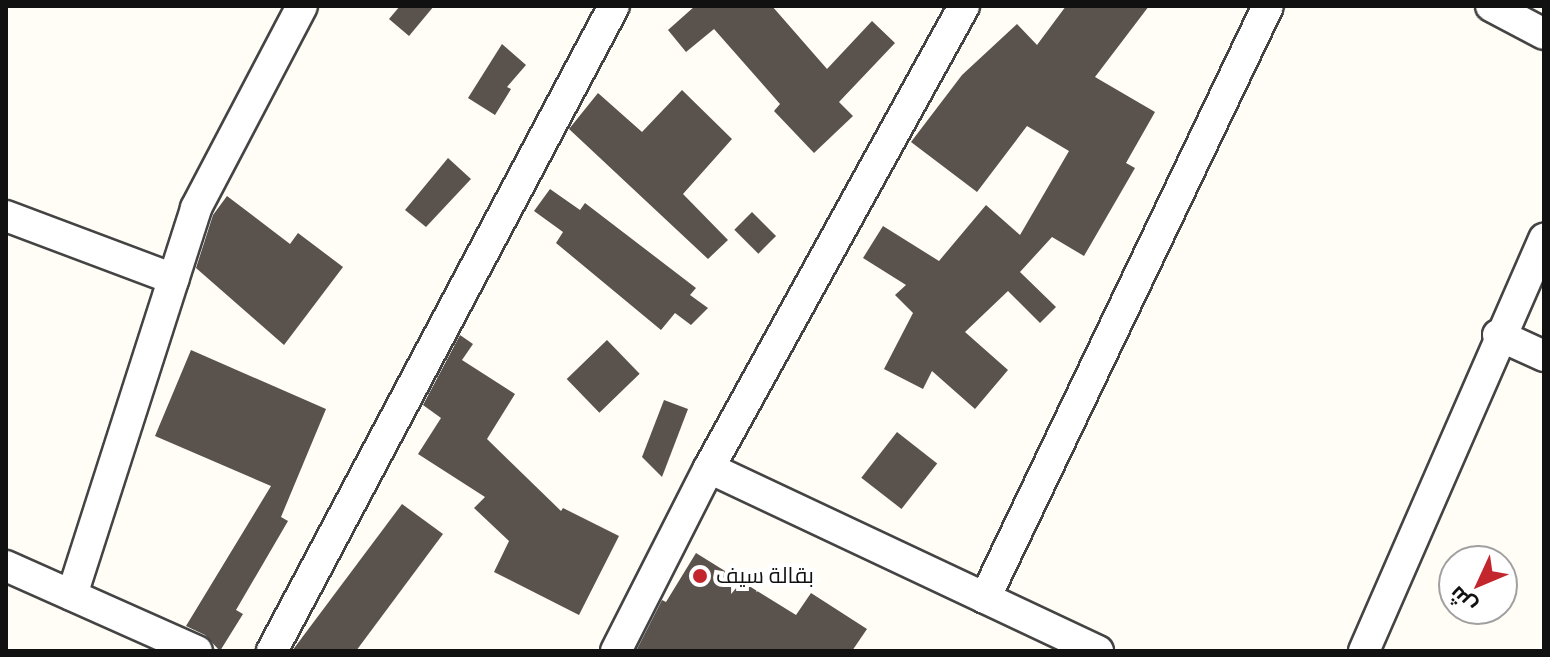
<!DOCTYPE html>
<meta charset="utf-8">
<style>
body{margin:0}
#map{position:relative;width:1550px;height:657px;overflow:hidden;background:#fffdf5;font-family:Georgia,Cairo,serif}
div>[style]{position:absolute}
.building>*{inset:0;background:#5a524d;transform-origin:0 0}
.roads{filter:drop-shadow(2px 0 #444) drop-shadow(-2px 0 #444) drop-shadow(0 2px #444) drop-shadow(0 -2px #444)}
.minor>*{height:30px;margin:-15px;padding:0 15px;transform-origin:15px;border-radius:15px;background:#fff}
.dots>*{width:22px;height:22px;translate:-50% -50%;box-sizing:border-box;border:4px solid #fff;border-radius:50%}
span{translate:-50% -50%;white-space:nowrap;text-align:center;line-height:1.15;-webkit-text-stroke:8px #fff;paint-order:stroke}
.poi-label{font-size:22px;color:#111}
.left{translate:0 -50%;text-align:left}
.frame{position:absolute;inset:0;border:8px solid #111;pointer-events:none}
.north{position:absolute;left:1438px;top:545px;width:80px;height:80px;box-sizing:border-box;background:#fff;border:2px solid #a0a0a0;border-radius:50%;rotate:226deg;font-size:22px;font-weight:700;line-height:32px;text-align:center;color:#111}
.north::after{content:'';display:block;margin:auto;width:28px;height:36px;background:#c4262e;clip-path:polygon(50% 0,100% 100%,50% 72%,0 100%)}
</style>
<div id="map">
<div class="building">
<div style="clip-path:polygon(400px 6px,434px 6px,409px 36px,389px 19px)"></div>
<div style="clip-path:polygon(695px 6px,772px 6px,827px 69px,872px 21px,895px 43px,839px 102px,853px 116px,814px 153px,774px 111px,780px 104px,714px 29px,686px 52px,668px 30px)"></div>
<div style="clip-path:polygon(1066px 6px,1149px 6px,1095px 77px,1155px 112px,1126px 163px,1135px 168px,1084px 256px,1052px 237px,1020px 272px,1056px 307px,1040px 323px,1008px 291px,965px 332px,1008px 370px,975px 409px,932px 371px,923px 389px,884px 369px,913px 313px,895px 295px,906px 285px,863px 258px,883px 226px,939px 261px,986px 205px,1020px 235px,1069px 151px,1027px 126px,977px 192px,911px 142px,962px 75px,1017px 24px,1037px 45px)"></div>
<div style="clip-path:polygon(502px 44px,526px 65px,507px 87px,511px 89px,495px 115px,468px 98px)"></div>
<div style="clip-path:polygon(682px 90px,732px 139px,683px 194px,728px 240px,708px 259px,569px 129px,598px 93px,642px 132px)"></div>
<div style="clip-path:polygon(448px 158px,471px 179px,426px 227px,405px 210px)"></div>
<div style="clip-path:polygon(550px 189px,580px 210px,585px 203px,696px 288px,690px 295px,708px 308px,691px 325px,675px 313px,661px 330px,556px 243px,563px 232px,534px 211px)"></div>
<div style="clip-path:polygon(227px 196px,290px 244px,298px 233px,343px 267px,284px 345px,196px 268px,213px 215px)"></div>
<div style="left:752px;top:212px;width:34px;height:25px;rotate:45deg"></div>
<div style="clip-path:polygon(460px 335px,473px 344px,462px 360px,515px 394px,487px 439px,561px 511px,563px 508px,619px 536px,579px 615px,494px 572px,509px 541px,474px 508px,485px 497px,418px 454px,441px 418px,423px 405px)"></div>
<div style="left:607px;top:340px;width:47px;height:56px;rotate:46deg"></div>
<div style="clip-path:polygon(191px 350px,326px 409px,281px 517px,288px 521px,236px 610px,243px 614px,220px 651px,205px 635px,186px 626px,271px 486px,155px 436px)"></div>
<div style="clip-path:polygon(664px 400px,688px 409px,662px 477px,642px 457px)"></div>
<div style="left:897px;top:432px;width:51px;height:58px;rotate:38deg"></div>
<div style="clip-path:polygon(402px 504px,443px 534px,356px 651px,292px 651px)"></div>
<div style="clip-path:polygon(696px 553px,796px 615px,811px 593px,867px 629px,852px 651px,636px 651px,662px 600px,666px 602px)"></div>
</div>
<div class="roads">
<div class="minor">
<div style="left:1491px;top:6px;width:60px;rotate:27.8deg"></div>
<div style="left:6px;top:216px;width:179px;rotate:20.6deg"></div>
<div style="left:1498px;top:335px;width:51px;rotate:24.5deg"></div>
<div style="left:709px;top:468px;width:528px;rotate:-61.1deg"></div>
<div style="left:6px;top:566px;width:209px;rotate:24deg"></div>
<div style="left:72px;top:595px;width:406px;rotate:-72.2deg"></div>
<div style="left:196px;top:208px;width:228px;rotate:-62.3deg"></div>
<div style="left:985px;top:598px;width:656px;rotate:-64.45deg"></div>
<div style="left:272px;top:651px;width:730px;rotate:-62.07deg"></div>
<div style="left:616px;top:651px;width:205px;rotate:-63.1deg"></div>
<div style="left:709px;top:468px;width:430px;rotate:25.2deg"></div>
<div style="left:1364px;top:651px;width:450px;rotate:-66.4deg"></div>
</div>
</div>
<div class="dots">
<div style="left:700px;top:576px;background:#c4262e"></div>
</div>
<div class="poi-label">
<span class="left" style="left:716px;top:576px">بقالة سيف</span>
</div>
<div class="frame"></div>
<div class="north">ش</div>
</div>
